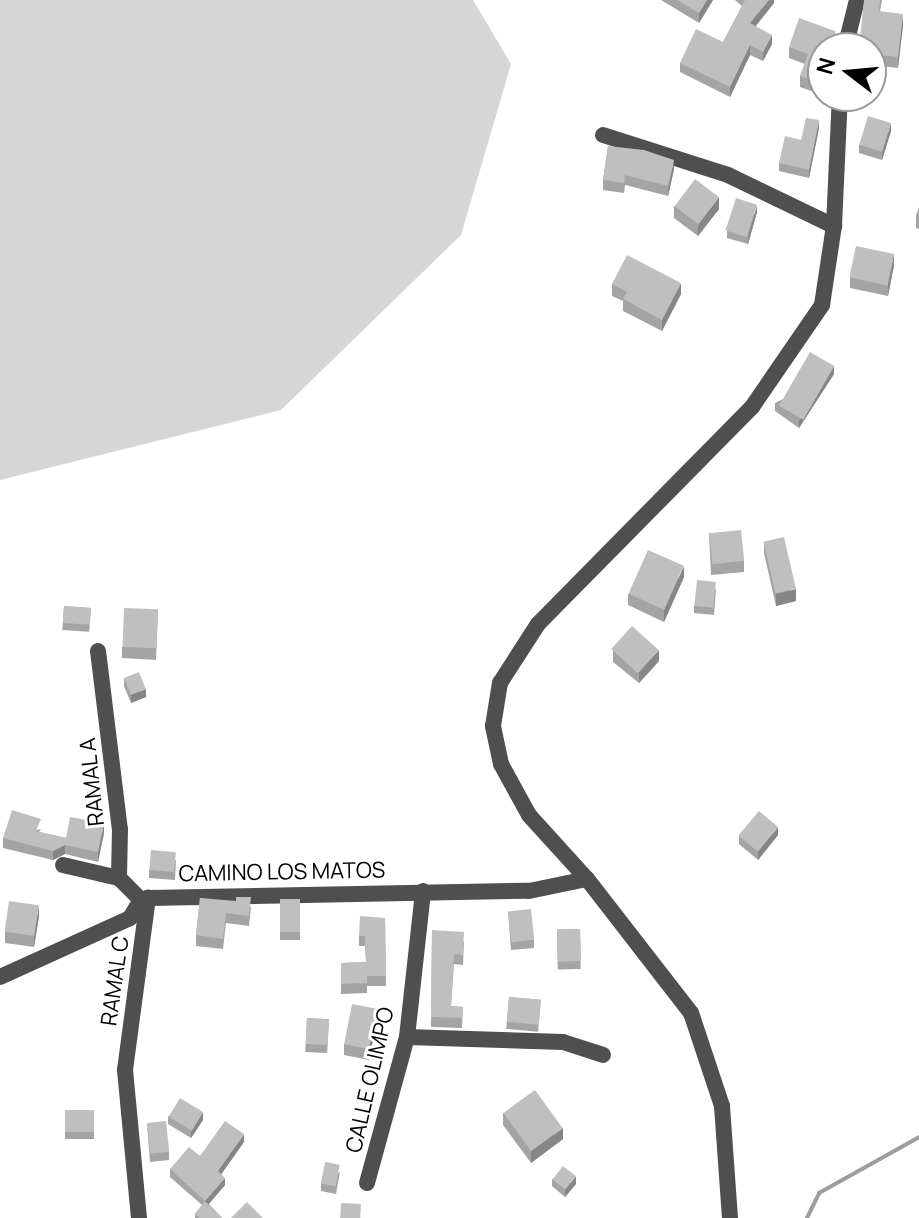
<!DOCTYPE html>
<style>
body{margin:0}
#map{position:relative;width:919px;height:1218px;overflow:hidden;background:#fff;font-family:Manrope,sans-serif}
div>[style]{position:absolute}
.green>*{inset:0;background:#d6d6d6}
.stream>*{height:4px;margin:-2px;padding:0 2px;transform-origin:2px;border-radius:2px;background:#9d9d9d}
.minor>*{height:16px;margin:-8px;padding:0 8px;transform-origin:8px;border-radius:8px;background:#4f4f4f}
.wall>*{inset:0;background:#a4a4a4;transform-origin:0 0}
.shaded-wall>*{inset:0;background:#868686}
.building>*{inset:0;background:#bfbfbf;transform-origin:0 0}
span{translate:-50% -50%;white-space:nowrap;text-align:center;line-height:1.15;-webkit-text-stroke:6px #fff;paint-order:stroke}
.street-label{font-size:22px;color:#000}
.north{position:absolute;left:807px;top:32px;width:80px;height:80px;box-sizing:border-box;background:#fff;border:2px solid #999;border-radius:50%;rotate:286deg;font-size:22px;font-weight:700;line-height:32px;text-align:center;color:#000}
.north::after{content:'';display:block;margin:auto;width:28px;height:36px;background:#000;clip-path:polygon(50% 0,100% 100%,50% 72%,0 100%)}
</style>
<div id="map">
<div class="green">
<div style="clip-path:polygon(0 0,473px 0,511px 64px,461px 235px,281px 410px,0 480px)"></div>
</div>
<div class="stream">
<div style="left:807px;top:1218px;width:28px;rotate:-64deg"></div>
<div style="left:819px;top:1193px;width:115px;rotate:-29.2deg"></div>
</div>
<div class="minor">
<div style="left:845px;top:48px;width:49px;rotate:-76deg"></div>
<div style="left:603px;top:135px;width:131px;rotate:17.7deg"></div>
<div style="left:728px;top:175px;width:118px;rotate:25.7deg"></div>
<div style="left:98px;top:651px;width:179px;rotate:83deg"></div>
<div style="left:120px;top:829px;width:49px;rotate:91.2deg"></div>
<div style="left:119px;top:878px;width:31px;rotate:45deg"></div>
<div style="left:63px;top:865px;width:57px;rotate:13.1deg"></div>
<div style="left:0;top:977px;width:143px;rotate:-24.4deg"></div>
<div style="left:130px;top:918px;width:21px;rotate:-59deg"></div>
<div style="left:141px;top:900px;width:7px;rotate:-16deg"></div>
<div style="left:148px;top:898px;width:381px;rotate:-1.1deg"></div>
<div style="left:529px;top:891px;width:59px;rotate:-11.7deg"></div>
<div style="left:407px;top:1037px;width:156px;rotate:1.8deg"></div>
<div style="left:563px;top:1042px;width:42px;rotate:18deg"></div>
<div style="left:367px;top:1183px;width:151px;rotate:-74.7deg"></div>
<div style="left:407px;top:1037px;width:147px;rotate:-83.7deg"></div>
<div style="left:139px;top:1218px;width:149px;rotate:-95.4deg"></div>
<div style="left:125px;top:1070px;width:174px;rotate:-82.4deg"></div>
<div style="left:730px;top:1218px;width:112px;rotate:-94.1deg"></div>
<div style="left:722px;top:1106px;width:98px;rotate:-108.4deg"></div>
<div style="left:691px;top:1013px;width:170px;rotate:-127.8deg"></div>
<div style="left:587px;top:879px;width:86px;rotate:-132.2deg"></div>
<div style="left:529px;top:815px;width:58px;rotate:-118.8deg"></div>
<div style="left:501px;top:764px;width:39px;rotate:-102deg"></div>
<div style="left:493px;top:726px;width:44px;rotate:-80.8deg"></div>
<div style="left:500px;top:683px;width:70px;rotate:-57.2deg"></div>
<div style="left:538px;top:624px;width:305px;rotate:-45.4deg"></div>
<div style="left:752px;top:407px;width:124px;rotate:-55.5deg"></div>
<div style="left:822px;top:305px;width:80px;rotate:-81.4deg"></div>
<div style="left:834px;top:226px;width:130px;rotate:-87.4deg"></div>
</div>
<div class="wall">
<div style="clip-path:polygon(661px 0,713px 0,699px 23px)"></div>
<div style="clip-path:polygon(735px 0,774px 0,774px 3px,756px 26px,772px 44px,763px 61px,750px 55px,730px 97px,680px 72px,680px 63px,723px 42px,742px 6px)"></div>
<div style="clip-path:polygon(864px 0,882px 0,880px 11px,903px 25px,898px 68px,871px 65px,871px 48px)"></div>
<div style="clip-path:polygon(789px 47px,823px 48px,814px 92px,800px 87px,800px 76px,805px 64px,789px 58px)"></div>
<div style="clip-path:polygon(819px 128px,809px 178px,779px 171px,779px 163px,801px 140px)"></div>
<div style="clip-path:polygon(891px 131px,882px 160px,859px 153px,859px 145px)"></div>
<div style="clip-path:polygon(608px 146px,674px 169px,668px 196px,625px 185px,624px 193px,603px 190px,603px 180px)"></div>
<div style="clip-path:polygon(674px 206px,719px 209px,698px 236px,674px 218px)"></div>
<div style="clip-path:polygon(919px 207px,919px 229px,916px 228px,916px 216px)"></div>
<div style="clip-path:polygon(757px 212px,748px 244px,727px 238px,727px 231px)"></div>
<div style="clip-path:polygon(894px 265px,888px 296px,850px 288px,850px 277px)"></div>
<div style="clip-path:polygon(612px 284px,681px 294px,662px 331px,623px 311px,623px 301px,612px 296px)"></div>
<div style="clip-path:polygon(834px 374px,799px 428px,775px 411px,775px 403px)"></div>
<div style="clip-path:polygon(709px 533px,744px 561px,744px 572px,711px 575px)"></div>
<div style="clip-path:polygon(764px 542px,796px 601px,776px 606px,764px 553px)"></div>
<div style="clip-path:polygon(684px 577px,664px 622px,628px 605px,628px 594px)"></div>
<div style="clip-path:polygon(716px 589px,714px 615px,694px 613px,694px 606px)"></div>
<div style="left:64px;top:606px;width:27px;height:24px;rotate:4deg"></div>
<div style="clip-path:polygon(158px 609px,156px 660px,122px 658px,122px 647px)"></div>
<div style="clip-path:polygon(613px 650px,659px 661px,639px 683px,613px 662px)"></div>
<div style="clip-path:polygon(124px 678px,146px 697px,131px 703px,124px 686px)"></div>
<div style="clip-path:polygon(41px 829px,39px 832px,66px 838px,104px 833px,98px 862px,65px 854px,53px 860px,3px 848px,3px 838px)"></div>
<div style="clip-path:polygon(778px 835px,758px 860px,739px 844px,739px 836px)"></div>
<div style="clip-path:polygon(176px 860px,175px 880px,149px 878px,149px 870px)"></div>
<div style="clip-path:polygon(200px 898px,251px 907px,249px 926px,226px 923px,223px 949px,196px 946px,196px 935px)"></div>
<div style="left:280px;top:899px;width:20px;height:41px"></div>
<div style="clip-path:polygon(508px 911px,534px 940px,534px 948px,511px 950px)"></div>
<div style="clip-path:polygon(39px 916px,34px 947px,5px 943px,5px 932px)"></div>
<div style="clip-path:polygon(385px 918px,386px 986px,367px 986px,367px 993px,341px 994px,341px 963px,366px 962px,365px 946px,359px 946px,359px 936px)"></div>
<div style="left:580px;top:929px;width:40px;height:23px;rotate:89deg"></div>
<div style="clip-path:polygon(432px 930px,464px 942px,463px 965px,454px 964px,451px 1006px,463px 1007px,462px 1028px,431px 1027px)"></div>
<div style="left:509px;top:997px;width:32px;height:32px;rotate:5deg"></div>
<div style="left:307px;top:1018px;width:22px;height:34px;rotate:3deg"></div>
<div style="clip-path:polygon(377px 1020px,369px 1060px,344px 1055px,344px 1044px)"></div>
<div style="left:65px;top:1110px;width:29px;height:29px"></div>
<div style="clip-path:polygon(503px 1113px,563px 1139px,531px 1163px,503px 1125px)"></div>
<div style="clip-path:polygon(168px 1116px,203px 1120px,191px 1138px,168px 1124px)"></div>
<div style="clip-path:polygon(147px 1124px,169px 1152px,169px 1160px,150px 1162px)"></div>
<div style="clip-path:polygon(244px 1142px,221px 1174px,225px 1185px,209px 1204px,222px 1218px,195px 1218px,195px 1214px,202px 1205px,170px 1177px,170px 1169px,200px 1156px)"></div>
<div style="clip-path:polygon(340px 1172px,336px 1194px,321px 1191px,321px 1184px)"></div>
<div style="clip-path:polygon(552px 1179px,576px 1184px,565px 1197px,552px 1186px)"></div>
</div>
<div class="shaded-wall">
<div style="clip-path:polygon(707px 0,713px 0,699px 23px,699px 13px)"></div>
<div style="clip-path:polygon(769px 0,774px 0,774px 3px,750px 33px,750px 23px)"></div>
<div style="clip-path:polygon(903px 14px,903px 25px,898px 68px,898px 57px)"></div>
<div style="clip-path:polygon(772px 35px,772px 44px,763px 61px,763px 52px)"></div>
<div style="clip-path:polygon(750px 45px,750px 55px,730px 97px,730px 87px)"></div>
<div style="clip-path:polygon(823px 63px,823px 75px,814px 92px,814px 81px)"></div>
<div style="clip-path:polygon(819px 120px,819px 128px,809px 178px,809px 170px)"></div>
<div style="clip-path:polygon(891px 123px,891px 131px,882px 160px,882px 152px)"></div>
<div style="clip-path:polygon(674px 160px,674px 169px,668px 196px,668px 186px)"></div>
<div style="clip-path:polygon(719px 197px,719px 209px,698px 236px,698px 225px)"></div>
<div style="clip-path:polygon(757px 205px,757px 212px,748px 244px,748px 237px)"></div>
<div style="clip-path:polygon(894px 254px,894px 265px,888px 296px,888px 284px)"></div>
<div style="clip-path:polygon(681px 283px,681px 294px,662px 331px,662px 320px)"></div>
<div style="clip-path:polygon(834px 366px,834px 374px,799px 428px,799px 421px)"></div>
<div style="clip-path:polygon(684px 566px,684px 577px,664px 622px,664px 610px)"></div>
<div style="clip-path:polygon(796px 589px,796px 601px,776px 606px,776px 594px)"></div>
<div style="clip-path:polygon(659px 650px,659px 661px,639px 683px,639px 672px)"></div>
<div style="clip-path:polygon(146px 689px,146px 697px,131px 703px,131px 695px)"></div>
<div style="clip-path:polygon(104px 823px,104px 833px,98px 862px,98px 852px)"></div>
<div style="clip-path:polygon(778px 827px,778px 835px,758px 860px,758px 852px)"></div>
<div style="clip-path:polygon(65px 845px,65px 854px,53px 860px,53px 851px)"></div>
<div style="clip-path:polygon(39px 905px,39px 916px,34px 947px,34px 936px)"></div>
<div style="clip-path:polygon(377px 1009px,377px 1020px,369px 1060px,369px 1049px)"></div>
<div style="clip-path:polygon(203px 1112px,203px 1120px,191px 1138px,191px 1131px)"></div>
<div style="clip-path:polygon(563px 1128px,563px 1139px,531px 1163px,531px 1151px)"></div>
<div style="clip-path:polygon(244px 1134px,244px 1142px,218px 1179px,218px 1171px)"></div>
<div style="clip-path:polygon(576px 1176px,576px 1184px,565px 1197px,565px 1190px)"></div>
<div style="clip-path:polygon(225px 1178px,225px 1185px,205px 1208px,205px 1201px)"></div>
</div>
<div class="building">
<div style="clip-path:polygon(677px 0,707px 0,699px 13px)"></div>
<div style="clip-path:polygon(745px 0,769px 0,750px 23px,772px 35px,763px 52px,750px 45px,730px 87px,680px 63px,696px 29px,723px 42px)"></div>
<div style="clip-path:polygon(864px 0,880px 0,879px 11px,903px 14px,898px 57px,871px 54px,871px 48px,859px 48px)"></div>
<div style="clip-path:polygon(799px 18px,835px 31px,835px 40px,831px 48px,823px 48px,823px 63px,814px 81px,800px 76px,808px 54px,789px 47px)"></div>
<div style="left:868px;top:116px;width:24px;height:30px;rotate:17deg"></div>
<div style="clip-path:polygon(806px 118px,819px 120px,809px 170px,779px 163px,785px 136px,801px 140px)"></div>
<div style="clip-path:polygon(608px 146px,644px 150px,674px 160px,668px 186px,625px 175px,624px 183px,603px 180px)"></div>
<div style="left:695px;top:179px;width:30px;height:34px;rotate:37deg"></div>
<div style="left:736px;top:198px;width:22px;height:34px;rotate:18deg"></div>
<div style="left:856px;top:246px;width:39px;height:32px;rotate:12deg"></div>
<div style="clip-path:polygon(627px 255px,681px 283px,662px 320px,623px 299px,627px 292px,612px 284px)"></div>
<div style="left:810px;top:352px;width:28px;height:62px;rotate:30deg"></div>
<div style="left:741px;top:530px;width:31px;height:32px;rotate:84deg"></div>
<div style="left:784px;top:537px;width:53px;height:21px;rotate:77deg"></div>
<div style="left:648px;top:550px;width:39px;height:48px;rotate:24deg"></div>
<div style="left:697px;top:580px;width:19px;height:26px;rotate:6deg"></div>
<div style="left:64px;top:606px;width:27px;height:17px;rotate:4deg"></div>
<div style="left:124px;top:608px;width:34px;height:39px;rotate:2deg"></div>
<div style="left:632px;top:626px;width:36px;height:31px;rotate:42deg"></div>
<div style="left:139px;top:672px;width:18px;height:16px;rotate:68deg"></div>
<div style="clip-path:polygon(12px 810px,41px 819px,36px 831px,66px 838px,70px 817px,104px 823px,98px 852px,65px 845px,53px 851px,3px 838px)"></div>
<div style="left:759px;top:811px;width:25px;height:32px;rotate:40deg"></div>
<div style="left:151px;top:850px;width:25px;height:20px;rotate:5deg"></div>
<div style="clip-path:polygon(236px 897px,251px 897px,249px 916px,226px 913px,223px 939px,196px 935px,200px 898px,236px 901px)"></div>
<div style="left:280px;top:899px;width:20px;height:33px"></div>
<div style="left:9px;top:901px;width:30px;height:31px;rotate:8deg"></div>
<div style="left:531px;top:909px;width:31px;height:23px;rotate:84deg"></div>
<div style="clip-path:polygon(360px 916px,385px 918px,386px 976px,367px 976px,367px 983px,341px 984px,341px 963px,366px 962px,365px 936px,359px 936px)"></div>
<div style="left:580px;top:929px;width:32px;height:23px;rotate:88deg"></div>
<div style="clip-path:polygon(432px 930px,464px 932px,463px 955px,454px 954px,451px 1006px,463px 1007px,462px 1018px,431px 1017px)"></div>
<div style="left:509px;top:997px;width:32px;height:25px;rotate:5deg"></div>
<div style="left:352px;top:1004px;width:25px;height:41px;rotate:11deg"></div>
<div style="left:307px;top:1018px;width:22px;height:26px;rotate:3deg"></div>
<div style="left:535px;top:1090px;width:47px;height:39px;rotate:54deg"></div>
<div style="left:180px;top:1098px;width:27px;height:22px;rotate:31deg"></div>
<div style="left:65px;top:1110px;width:29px;height:22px"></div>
<div style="left:166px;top:1121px;width:31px;height:19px;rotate:84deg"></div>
<div style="clip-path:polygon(225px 1121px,244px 1134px,218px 1171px,225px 1178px,205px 1201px,170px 1169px,189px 1147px,200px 1156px)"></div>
<div style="left:325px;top:1162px;width:15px;height:22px;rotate:11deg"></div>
<div style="left:563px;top:1166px;width:16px;height:17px;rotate:38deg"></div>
<div style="clip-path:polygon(205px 1201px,222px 1218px,199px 1218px,195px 1214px)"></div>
<div style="clip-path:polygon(247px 1202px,263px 1218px,231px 1218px)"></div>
<div style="left:341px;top:1203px;width:20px;height:15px;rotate:3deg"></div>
</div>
<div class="street-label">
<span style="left:92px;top:782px;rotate:-96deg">RAMAL A</span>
<span style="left:282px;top:872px;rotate:-1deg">CAMINO LOS MATOS</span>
<span style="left:115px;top:981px;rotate:-82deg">RAMAL C</span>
<span style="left:370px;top:1080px;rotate:-77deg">CALLE OLIMPO</span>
</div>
<div class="north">N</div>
</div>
